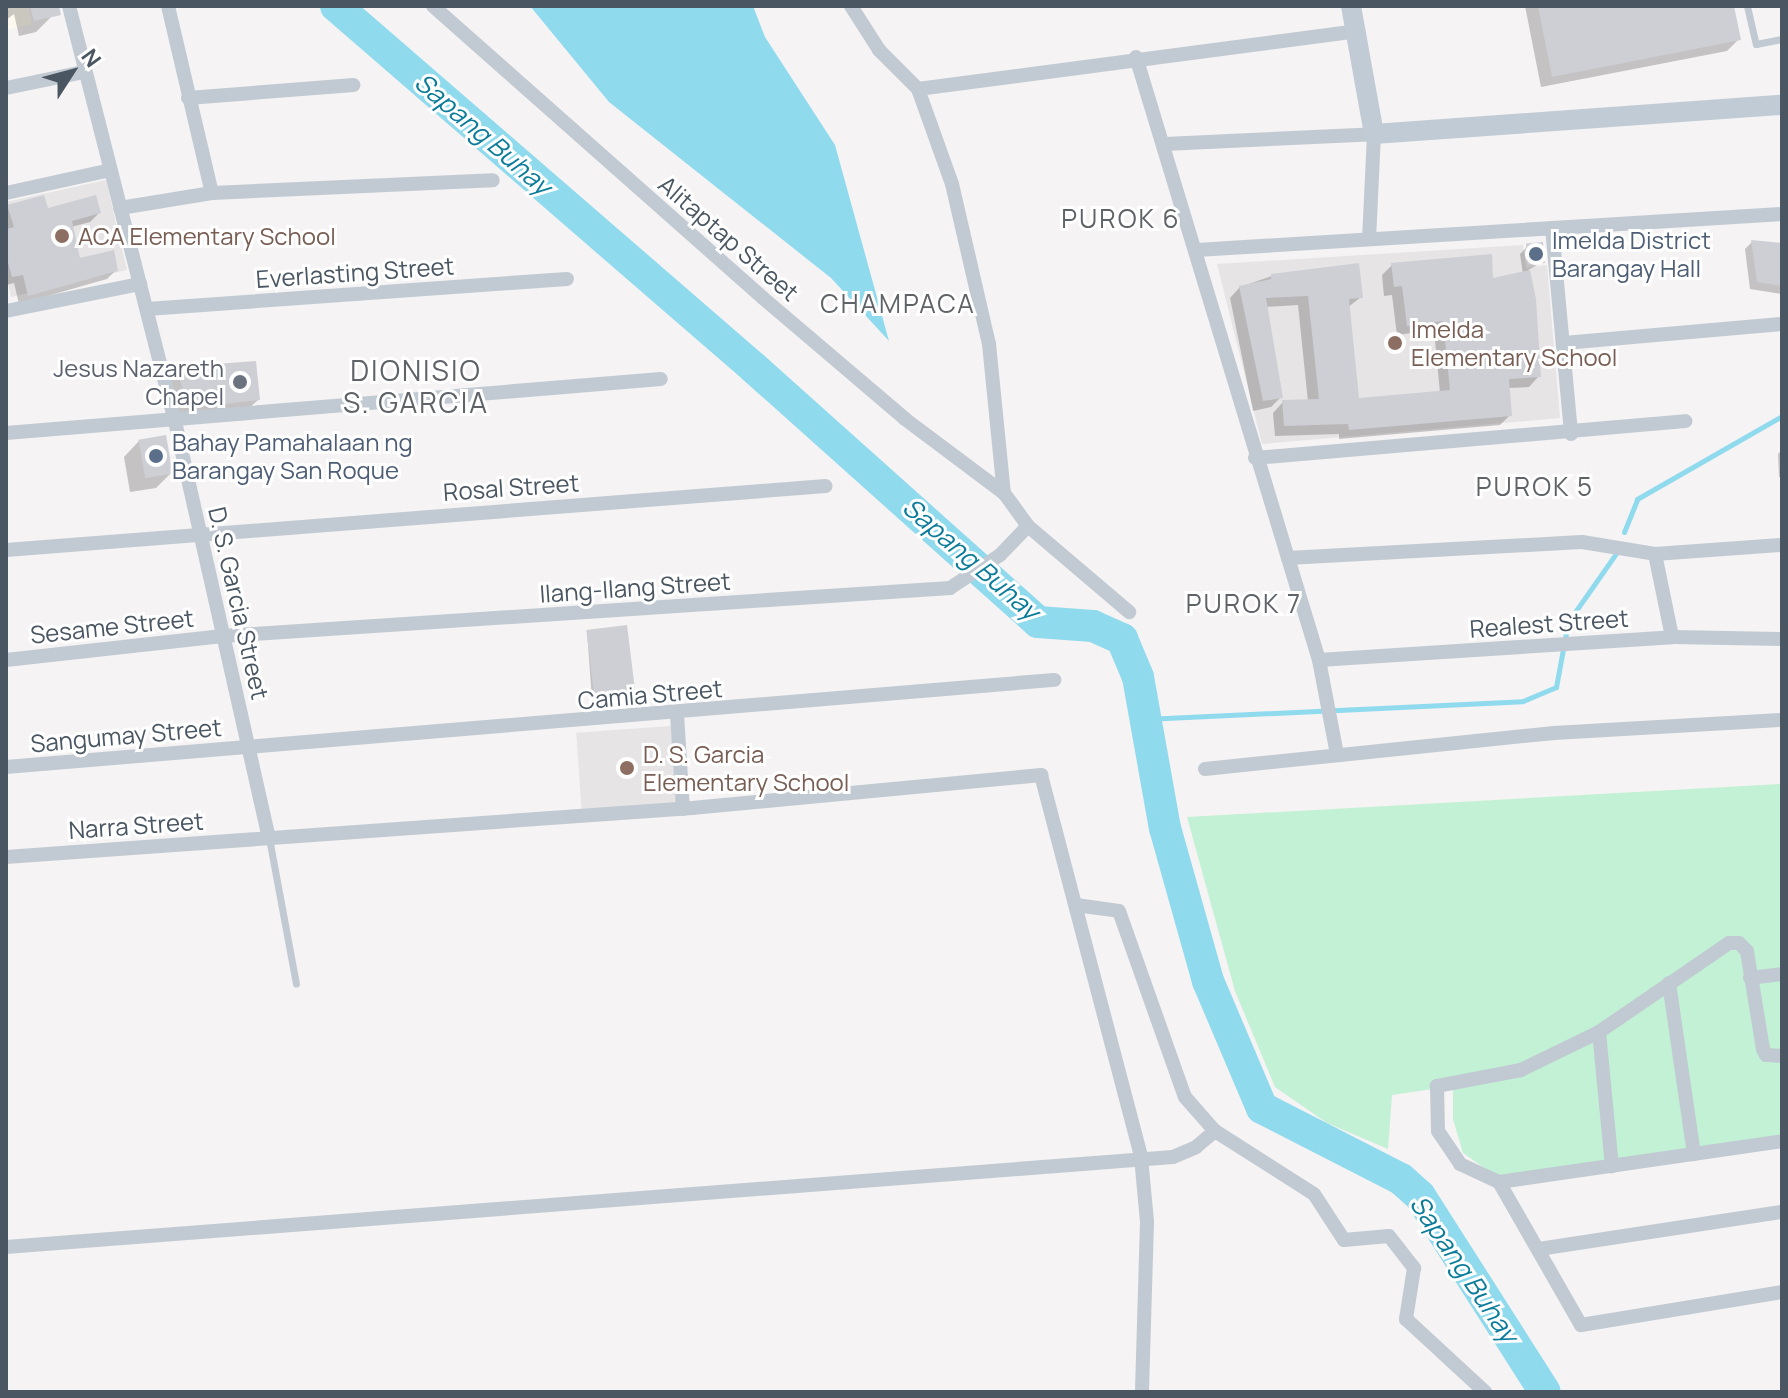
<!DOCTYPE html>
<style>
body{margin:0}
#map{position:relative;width:1788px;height:1398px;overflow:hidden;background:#f5f3f3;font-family:Manrope,sans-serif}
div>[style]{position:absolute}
.commercial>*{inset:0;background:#fdf9ef}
.education>*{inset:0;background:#e6e4e5;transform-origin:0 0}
.green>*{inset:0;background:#c3f1d5}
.water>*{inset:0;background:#90daee}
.shadow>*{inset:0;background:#0003}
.stream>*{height:5px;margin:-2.5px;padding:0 2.5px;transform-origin:2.5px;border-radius:2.5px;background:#90daee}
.river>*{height:32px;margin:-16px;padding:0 16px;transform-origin:16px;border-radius:16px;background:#90daee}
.building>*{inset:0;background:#cdcfd5;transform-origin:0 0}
.lane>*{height:7px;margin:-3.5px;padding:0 3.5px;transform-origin:3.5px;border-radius:3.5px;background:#c1cad2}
.street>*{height:14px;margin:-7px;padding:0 7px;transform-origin:7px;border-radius:7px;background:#c1cad2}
.secondary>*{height:20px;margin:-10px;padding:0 10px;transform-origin:10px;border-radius:10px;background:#c1cbd6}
.dots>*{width:22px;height:22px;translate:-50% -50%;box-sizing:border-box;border:4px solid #fff;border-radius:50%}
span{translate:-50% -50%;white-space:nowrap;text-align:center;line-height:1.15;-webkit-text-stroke:6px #fff;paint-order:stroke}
.education-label{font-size:24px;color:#785e54}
.left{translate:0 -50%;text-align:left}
.street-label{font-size:24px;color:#4a5661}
.service-label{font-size:24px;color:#4e5e75}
.worship-label{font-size:24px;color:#5b616d}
.right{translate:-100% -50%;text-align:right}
.water-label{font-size:26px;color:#0c7c9b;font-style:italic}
.neighbourhood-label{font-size:26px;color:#5f6368;letter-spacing:2px}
.quarter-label{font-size:28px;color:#5f6368;letter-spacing:2px}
.frame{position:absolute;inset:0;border:8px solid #4a5661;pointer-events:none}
.north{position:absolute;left:32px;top:32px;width:80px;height:80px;-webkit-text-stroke:6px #fff;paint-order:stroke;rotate:54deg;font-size:22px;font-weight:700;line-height:32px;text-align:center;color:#4a5661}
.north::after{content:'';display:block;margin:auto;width:28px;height:36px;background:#4a5661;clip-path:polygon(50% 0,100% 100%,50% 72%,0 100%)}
</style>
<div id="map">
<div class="commercial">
<div style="clip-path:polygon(6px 6px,28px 6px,32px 24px,6px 30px)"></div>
</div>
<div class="education">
<div style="clip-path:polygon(106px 180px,127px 270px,11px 297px,6px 274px,6px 202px)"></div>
<div style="clip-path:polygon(1523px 245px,1526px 268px,1547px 265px,1560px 418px,1262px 444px,1217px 264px)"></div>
<div style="left:671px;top:726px;width:77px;height:95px;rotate:86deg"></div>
</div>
<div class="green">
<div style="clip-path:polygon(1782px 784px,1782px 1137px,1499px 1178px,1463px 1153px,1453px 1119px,1453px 1086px,1392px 1095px,1388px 1149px,1327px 1123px,1275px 1087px,1235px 991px,1187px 817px)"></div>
</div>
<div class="water">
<div style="clip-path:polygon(530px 6px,753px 6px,765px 37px,835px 145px,889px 341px,831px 278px,609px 102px)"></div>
</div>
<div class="shadow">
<div style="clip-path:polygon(6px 6px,49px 6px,52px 16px,36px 32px,19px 36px,14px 14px,6px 20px)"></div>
<div style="clip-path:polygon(1525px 6px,1732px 6px,1739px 39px,1727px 51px,1541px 87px)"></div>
<div style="clip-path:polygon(8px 207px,99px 213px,90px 222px,71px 227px,79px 260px,116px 270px,107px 279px,19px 304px,14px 283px,6px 285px)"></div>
<div style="clip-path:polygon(1752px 242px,1782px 245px,1782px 294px,1750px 289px,1745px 249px)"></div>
<div style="clip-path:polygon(1527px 247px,1543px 262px,1528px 270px,1539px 376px,1529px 387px,1508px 388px,1510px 415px,1500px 425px,1339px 439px,1339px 434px,1275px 436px,1273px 413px,1283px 402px,1308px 402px,1298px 305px,1265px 307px,1281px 397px,1271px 407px,1253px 411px,1230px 298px,1240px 287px,1272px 276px,1361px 297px,1347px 308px,1357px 400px,1440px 393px,1434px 330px,1397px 335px,1392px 295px,1384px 296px,1382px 275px,1392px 265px,1492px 280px,1523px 274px,1520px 254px)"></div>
<div style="clip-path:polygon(177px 369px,258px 400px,246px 411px,176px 419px,166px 380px)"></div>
<div style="clip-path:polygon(139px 441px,171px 473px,156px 488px,130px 492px,124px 457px)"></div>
<div style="clip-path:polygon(1782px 450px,1782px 477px,1779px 477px,1778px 454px)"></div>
<div style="clip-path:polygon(587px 631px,633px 692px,630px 695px,592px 700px)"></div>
</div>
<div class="stream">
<div style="left:1624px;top:532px;width:35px;rotate:-68deg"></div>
<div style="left:1637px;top:499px;width:167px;rotate:-29.8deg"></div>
<div style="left:1145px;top:719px;width:378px;rotate:-2.7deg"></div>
<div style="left:1523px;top:701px;width:36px;rotate:-23deg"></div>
<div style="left:1556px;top:687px;width:66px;rotate:-79.5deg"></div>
<div style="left:1568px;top:622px;width:85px;rotate:-55deg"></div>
</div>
<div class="river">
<div style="left:336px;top:6px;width:553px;rotate:40.89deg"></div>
<div style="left:754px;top:368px;width:381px;rotate:41.8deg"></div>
<div style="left:1038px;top:622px;width:55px;rotate:4.2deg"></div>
<div style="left:1093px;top:626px;width:32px;rotate:24deg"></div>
<div style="left:1122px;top:639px;width:41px;rotate:67.2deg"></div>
<div style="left:1138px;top:677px;width:153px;rotate:79.9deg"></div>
<div style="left:1165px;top:828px;width:159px;rotate:74.3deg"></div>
<div style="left:1208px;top:981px;width:138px;rotate:67deg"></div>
<div style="left:1262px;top:1108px;width:156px;rotate:27.1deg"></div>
<div style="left:1401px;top:1179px;width:25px;rotate:42deg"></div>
<div style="left:1420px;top:1196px;width:232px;rotate:57.5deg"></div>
</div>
<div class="building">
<div style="clip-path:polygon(30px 6px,59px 6px,61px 15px,34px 21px)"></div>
<div style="clip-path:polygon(1538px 6px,1734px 6px,1741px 40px,1552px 77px)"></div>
<div style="clip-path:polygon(44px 195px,48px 208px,96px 195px,101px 213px,72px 221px,80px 258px,114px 250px,118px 271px,28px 296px,23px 275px,12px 277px,6px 255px,6px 229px,14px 227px,7px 205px)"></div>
<div style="clip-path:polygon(1751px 240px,1782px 243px,1782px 286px,1757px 282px)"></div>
<div style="left:1543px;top:242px;width:21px;height:17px;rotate:85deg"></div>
<div style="clip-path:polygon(1492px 254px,1493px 278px,1530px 270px,1536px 299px,1541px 377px,1509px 379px,1512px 416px,1349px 430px,1348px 424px,1284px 426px,1282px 400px,1319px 399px,1308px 296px,1266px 298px,1283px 398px,1263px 401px,1239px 286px,1271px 279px,1271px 274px,1359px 263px,1363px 298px,1349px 299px,1359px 398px,1450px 390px,1443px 321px,1407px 326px,1402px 286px,1394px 287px,1391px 263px)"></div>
<div style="clip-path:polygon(256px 361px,260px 400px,188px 408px,176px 367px)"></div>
<div style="left:166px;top:435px;width:39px;height:28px;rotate:80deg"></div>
<div style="left:627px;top:625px;width:68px;height:41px;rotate:83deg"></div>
</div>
<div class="lane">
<div style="left:1747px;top:6px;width:39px;rotate:77deg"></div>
<div style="left:1756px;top:44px;width:26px;rotate:-11deg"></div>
<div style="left:269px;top:838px;width:148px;rotate:79.5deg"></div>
</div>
<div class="street">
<div style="left:69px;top:6px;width:424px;rotate:75.7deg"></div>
<div style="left:174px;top:417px;width:432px;rotate:77.3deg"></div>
<div style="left:168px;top:6px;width:192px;rotate:76.8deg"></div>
<div style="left:433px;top:6px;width:441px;rotate:41.5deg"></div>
<div style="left:763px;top:298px;width:187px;rotate:40.4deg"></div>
<div style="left:905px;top:419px;width:124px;rotate:36.8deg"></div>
<div style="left:851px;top:6px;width:52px;rotate:57.5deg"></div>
<div style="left:879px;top:50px;width:55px;rotate:45deg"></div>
<div style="left:918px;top:89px;width:444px;rotate:-7.5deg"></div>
<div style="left:1136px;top:57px;width:630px;rotate:73.12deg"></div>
<div style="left:1319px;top:660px;width:96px;rotate:79.2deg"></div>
<div style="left:6px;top:88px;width:80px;rotate:-11.6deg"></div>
<div style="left:918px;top:89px;width:101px;rotate:70.3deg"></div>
<div style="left:952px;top:184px;width:164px;rotate:77deg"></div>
<div style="left:989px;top:344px;width:150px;rotate:84.3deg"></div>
<div style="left:1004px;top:493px;width:41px;rotate:54deg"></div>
<div style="left:1028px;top:526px;width:133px;rotate:40.4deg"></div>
<div style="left:188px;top:98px;width:166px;rotate:-4.5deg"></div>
<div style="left:1165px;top:144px;width:209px;rotate:-2.7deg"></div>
<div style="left:1374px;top:134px;width:105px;rotate:92.7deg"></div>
<div style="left:6px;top:193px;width:107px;rotate:-12.4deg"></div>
<div style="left:120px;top:208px;width:93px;rotate:-9.3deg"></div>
<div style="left:212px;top:193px;width:281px;rotate:-2.6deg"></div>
<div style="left:1552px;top:228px;width:207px;rotate:84.7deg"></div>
<div style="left:1197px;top:250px;width:586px;rotate:-3.52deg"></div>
<div style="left:147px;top:309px;width:421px;rotate:-4.1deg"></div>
<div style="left:6px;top:311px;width:137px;rotate:-11.4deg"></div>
<div style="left:1564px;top:343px;width:219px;rotate:-5deg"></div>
<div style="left:6px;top:433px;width:657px;rotate:-4.71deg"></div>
<div style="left:1255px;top:458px;width:432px;rotate:-4.9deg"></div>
<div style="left:6px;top:550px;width:822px;rotate:-4.46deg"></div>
<div style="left:1655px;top:554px;width:85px;rotate:78.4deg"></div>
<div style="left:1288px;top:558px;width:294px;rotate:-3.1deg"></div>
<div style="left:1582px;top:542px;width:74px;rotate:9.3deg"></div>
<div style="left:1655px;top:554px;width:127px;rotate:-4.1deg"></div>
<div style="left:6px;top:660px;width:218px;rotate:-6.3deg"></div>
<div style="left:223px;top:636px;width:729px;rotate:-3.78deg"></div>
<div style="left:950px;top:588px;width:60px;rotate:-33.4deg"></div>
<div style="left:1000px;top:555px;width:40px;rotate:-46deg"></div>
<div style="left:1319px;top:660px;width:354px;rotate:-3.7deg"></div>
<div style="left:1672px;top:637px;width:110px;rotate:1deg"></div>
<div style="left:677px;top:714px;width:95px;rotate:86.4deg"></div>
<div style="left:6px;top:767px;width:1052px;rotate:-4.75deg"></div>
<div style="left:1205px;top:769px;width:351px;rotate:-5.9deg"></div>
<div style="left:1554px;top:733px;width:228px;rotate:-3.3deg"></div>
<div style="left:6px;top:857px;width:688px;rotate:-4.09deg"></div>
<div style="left:692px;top:808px;width:351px;rotate:-5.4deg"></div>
<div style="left:1041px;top:775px;width:395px;rotate:75.3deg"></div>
<div style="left:1141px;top:1157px;width:65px;rotate:84.7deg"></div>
<div style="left:1147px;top:1222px;width:170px;rotate:91.7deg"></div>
<div style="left:1076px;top:905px;width:43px;rotate:7.9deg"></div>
<div style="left:1119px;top:911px;width:197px;rotate:70.5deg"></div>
<div style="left:1185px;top:1097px;width:45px;rotate:48.6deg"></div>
<div style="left:1215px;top:1131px;width:117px;rotate:32.5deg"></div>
<div style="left:1314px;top:1194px;width:55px;rotate:56.9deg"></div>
<div style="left:1344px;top:1240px;width:45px;rotate:-5.1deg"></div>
<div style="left:1389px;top:1236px;width:41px;rotate:52deg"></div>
<div style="left:1414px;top:1268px;width:52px;rotate:98.9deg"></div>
<div style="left:1406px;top:1319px;width:108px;rotate:42.7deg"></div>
<div style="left:1750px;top:978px;width:32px;rotate:-7deg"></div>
<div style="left:1669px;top:983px;width:173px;rotate:81.7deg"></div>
<div style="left:1599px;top:1032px;width:135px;rotate:84.5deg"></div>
<div style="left:1782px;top:1056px;width:16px;rotate:-176deg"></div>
<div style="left:1766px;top:1055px;width:7px;rotate:-117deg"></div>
<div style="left:1763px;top:1049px;width:99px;rotate:-99.3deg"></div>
<div style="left:1747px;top:951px;width:11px;rotate:-135deg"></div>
<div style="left:1739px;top:943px;width:10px;rotate:180deg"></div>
<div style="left:1729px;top:943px;width:158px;rotate:145.6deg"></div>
<div style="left:1599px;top:1032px;width:87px;rotate:154deg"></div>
<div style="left:1521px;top:1070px;width:86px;rotate:169.2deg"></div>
<div style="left:1437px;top:1086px;width:45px;rotate:88.7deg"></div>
<div style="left:1438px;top:1131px;width:40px;rotate:56deg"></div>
<div style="left:1460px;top:1164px;width:43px;rotate:24.8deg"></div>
<div style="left:1499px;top:1182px;width:165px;rotate:60.2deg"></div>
<div style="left:1581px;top:1325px;width:204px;rotate:-9.3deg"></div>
<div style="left:1499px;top:1182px;width:286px;rotate:-8.2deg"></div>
<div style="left:6px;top:1247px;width:1170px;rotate:-4.41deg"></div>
<div style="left:1173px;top:1157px;width:25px;rotate:-23deg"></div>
<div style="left:1196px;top:1147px;width:25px;rotate:-40deg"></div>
<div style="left:1539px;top:1249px;width:246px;rotate:-8.7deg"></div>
</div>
<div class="secondary">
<div style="left:1351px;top:6px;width:130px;rotate:79.8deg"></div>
<div style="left:1374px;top:134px;width:409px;rotate:-4.1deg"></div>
</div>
<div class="dots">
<div style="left:62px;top:236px;background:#8d6e63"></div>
<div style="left:1536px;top:254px;background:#5c6f8a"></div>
<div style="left:1395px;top:343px;background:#8d6e63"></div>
<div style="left:240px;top:382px;background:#6b7280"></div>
<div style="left:156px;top:456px;background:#5c6f8a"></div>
<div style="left:627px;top:768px;background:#8d6e63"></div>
</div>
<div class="education-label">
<span class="left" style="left:78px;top:236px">ACA Elementary School</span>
<span class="left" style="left:1411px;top:343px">Imelda<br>Elementary School</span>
<span class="left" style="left:643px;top:768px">D. S. Garcia<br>Elementary School</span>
</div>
<div class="street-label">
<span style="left:729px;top:238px;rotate:41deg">Alitaptap Street</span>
<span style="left:355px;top:272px;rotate:-4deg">Everlasting Street</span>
<span style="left:511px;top:487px;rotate:-4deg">Rosal Street</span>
<span style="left:635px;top:587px;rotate:-4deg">Ilang-Ilang Street</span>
<span style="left:239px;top:603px;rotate:77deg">D. S. Garcia Street</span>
<span style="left:1549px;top:623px;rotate:-4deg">Realest Street</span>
<span style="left:112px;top:626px;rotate:-6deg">Sesame Street</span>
<span style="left:650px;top:694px;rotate:-5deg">Camia Street</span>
<span style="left:126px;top:735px;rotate:-5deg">Sangumay Street</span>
<span style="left:136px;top:825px;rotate:-4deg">Narra Street</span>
</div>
<div class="service-label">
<span class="left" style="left:1552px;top:254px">Imelda District<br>Barangay Hall</span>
<span class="left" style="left:172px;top:456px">Bahay Pamahalaan ng<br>Barangay San Roque</span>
</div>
<div class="worship-label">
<span class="right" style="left:224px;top:382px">Jesus Nazareth<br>Chapel</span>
</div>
<div class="water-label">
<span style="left:483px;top:134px;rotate:41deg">Sapang Buhay</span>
<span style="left:971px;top:559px;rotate:41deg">Sapang Buhay</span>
<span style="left:1464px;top:1269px;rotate:56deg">Sapang Buhay</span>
</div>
<div class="neighbourhood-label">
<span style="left:1121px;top:219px">PUROK 6</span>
<span style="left:898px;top:304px">CHAMPACA</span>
<span style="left:1535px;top:487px">PUROK 5</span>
<span style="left:1244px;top:604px">PUROK 7</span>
</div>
<div class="quarter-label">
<span style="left:416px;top:386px">DIONISIO<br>S. GARCIA</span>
</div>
<div class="frame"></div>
<div class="north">N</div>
</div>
